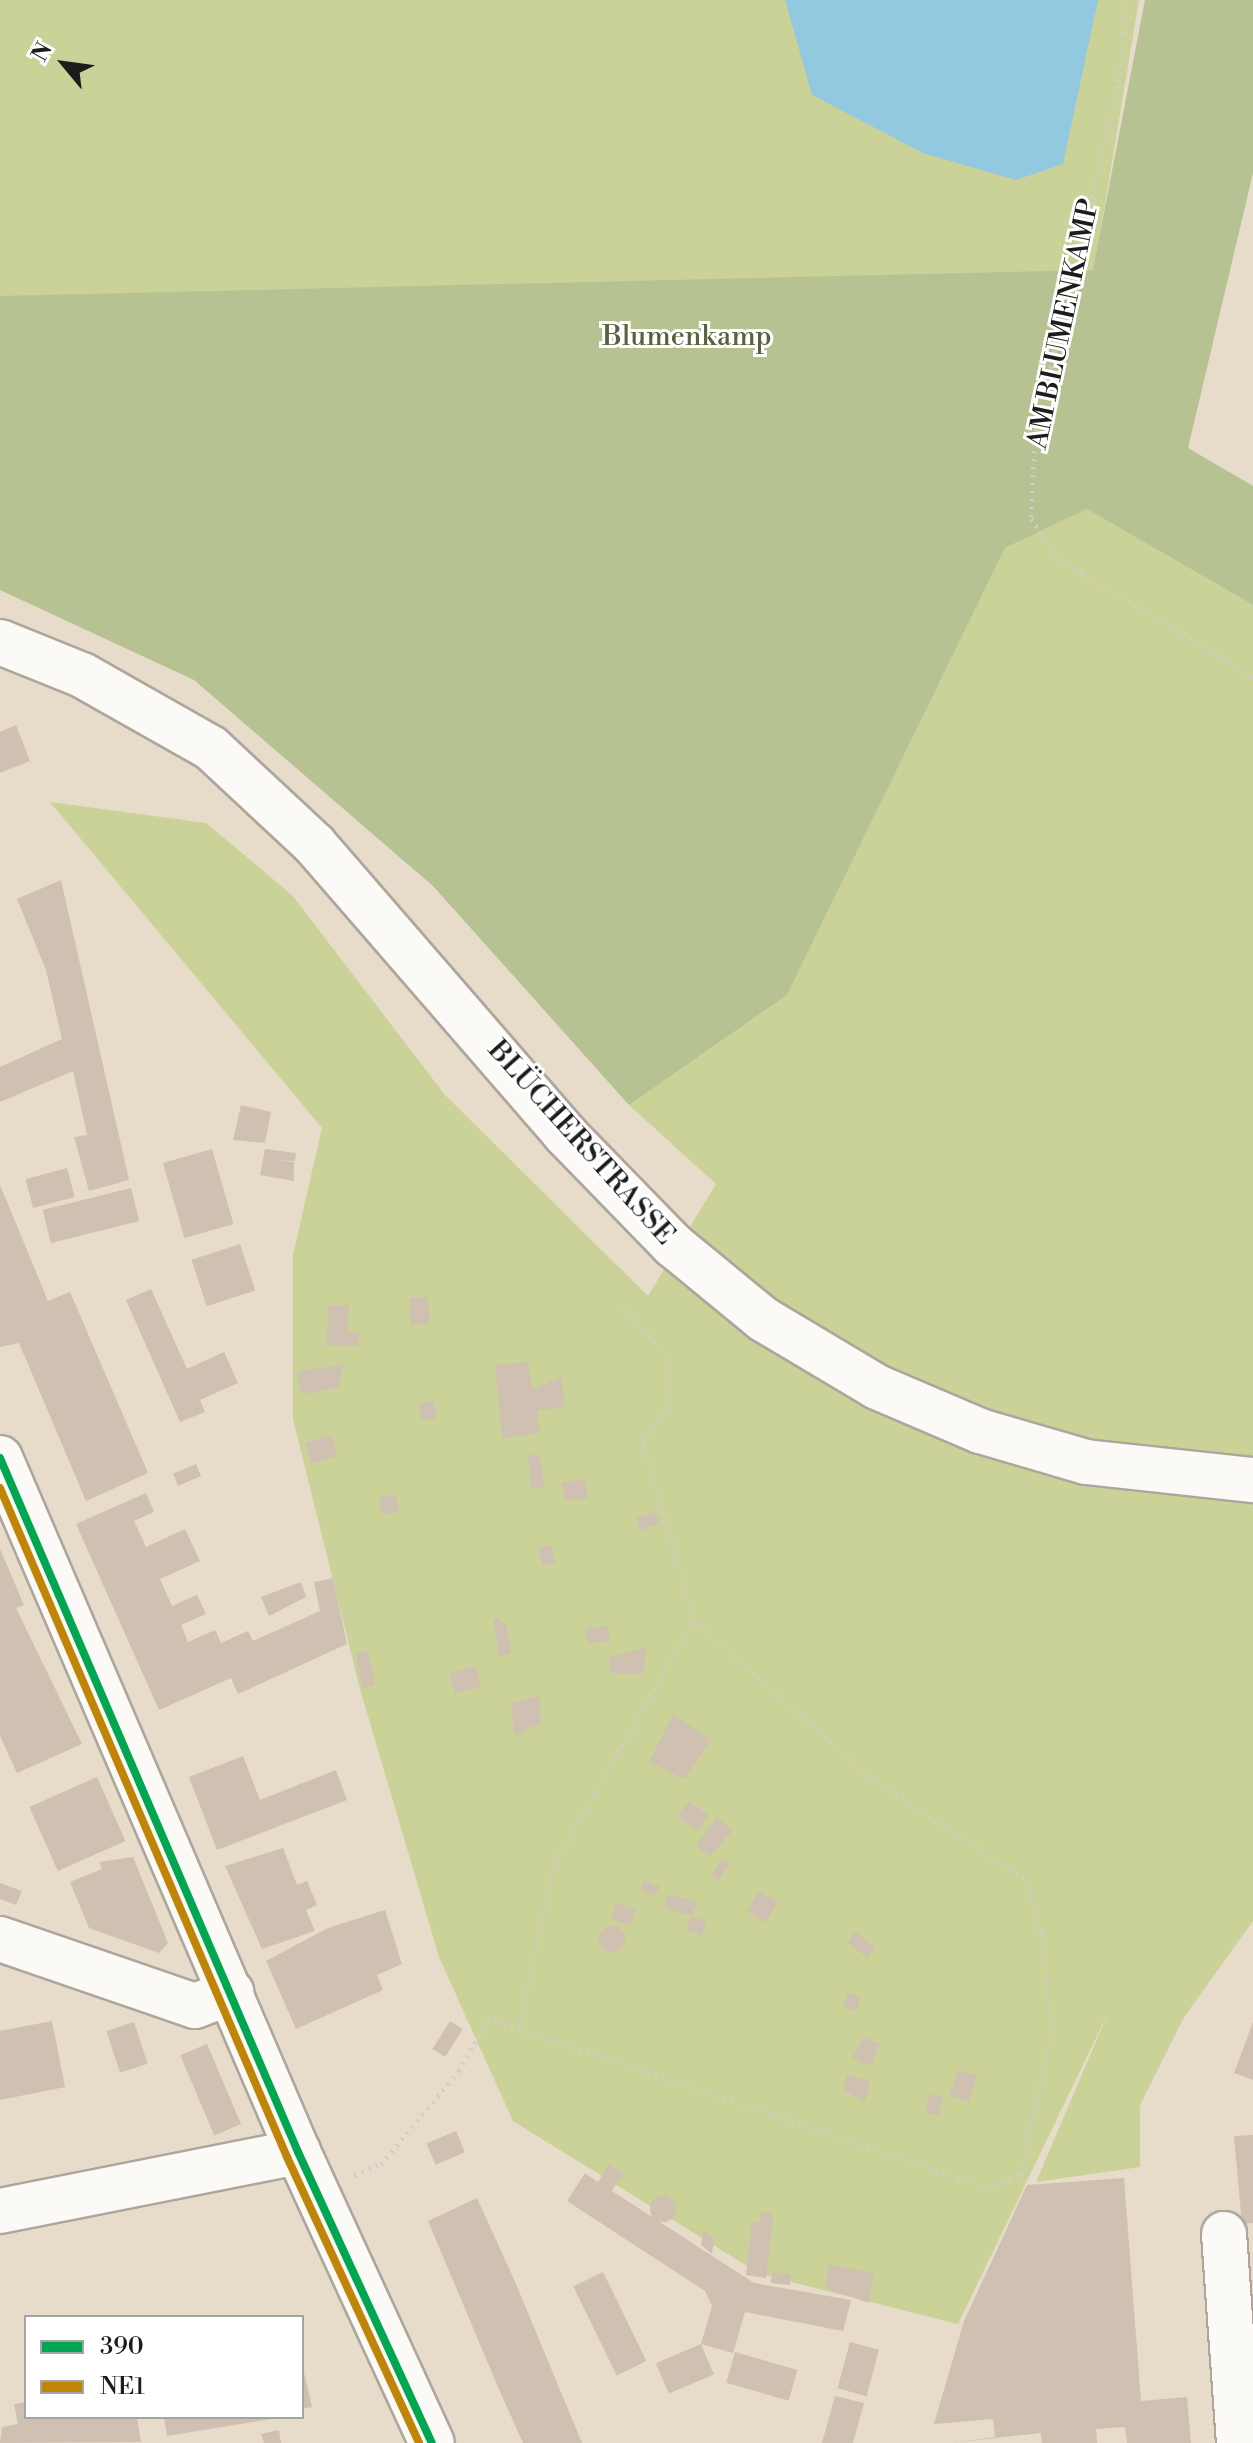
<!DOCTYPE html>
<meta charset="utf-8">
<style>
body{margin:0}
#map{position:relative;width:1253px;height:2443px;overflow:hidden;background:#e7dbca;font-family:"Libre Bodoni",serif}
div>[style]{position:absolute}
.green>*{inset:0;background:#cad298}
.forest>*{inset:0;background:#b6c291}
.water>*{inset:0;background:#92c9e0}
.building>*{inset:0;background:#cfc0b1;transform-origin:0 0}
.round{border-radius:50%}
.path>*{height:5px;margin-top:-2.5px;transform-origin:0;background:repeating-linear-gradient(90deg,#d0cdc8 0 2px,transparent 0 8px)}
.roads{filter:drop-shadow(2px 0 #aea69c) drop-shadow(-2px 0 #aea69c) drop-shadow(0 2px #aea69c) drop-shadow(0 -2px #aea69c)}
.minor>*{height:44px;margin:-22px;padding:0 22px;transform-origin:22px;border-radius:22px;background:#fbfaf7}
.bus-1>*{height:8px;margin:-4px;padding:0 4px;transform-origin:4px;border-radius:4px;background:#00a651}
.bus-2>*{height:8px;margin:-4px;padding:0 4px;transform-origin:4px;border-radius:4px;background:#c08407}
span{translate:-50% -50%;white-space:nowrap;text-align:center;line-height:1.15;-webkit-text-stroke:6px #fff;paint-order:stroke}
.street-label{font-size:28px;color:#1c1c1c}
.park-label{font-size:28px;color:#58623d}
.legend{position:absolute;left:24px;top:2315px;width:280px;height:104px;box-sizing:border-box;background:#fff;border:2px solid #a4a4a4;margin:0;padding:10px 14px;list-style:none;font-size:24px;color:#1c1c1c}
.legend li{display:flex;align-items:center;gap:16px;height:40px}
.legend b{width:40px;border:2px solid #a4a4a4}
.north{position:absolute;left:24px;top:24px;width:80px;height:80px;-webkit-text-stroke:6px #fff;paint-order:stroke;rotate:299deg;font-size:22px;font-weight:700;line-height:32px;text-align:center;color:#1c1c1c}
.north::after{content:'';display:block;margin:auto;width:28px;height:36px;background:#1c1c1c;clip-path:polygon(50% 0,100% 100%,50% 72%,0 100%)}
</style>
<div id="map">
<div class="green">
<div style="clip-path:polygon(0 0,1139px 0,1094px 270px,0 590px)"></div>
<div style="clip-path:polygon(1087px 509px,1253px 605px,1253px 1921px,1184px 2017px,1140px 2105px,1140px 2167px,1036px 2182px,1109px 2011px,958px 2324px,760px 2274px,513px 2121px,439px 1957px,360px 1689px,293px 1419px,293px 1255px,322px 1128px,50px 802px,206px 823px,292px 895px,445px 1095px,648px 1296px,716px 1184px,629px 1105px,787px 995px,1005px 548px)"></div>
</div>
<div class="forest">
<div style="clip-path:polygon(1145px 0,1253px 0,1253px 173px,1188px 448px,1253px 486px,1253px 605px,1087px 509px,1005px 548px,787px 995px,629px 1105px,433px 886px,194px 680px,0 590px,0 296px,1093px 270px)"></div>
</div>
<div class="water">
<div style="clip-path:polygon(785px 0,1098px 0,1063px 164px,1016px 180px,923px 153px,812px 95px)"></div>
</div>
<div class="building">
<div style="clip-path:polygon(16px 725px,30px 761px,0 773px,0 732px)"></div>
<div style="clip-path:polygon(61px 880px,129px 1180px,89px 1191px,74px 1137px,87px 1135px,73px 1071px,0 1102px,0 1067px,62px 1039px,46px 970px,17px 899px)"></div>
<div style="clip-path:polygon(241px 1105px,271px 1112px,265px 1143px,233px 1140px)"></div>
<div style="left:212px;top:1149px;width:78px;height:51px;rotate:74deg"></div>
<div style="clip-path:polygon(265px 1149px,296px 1153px,295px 1161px,278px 1160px,294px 1162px,294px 1181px,260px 1175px)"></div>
<div style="left:67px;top:1168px;width:30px;height:43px;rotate:75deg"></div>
<div style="clip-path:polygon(0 1185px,48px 1301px,70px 1292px,148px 1473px,86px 1501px,19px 1343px,0 1347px)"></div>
<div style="left:131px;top:1188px;width:34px;height:91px;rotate:76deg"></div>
<div style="left:240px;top:1244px;width:49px;height:51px;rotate:72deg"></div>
<div style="clip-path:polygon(151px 1289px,187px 1369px,224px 1352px,238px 1383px,200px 1400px,205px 1412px,180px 1422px,126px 1300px)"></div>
<div style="left:428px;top:1297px;width:27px;height:19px;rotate:86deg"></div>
<div style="clip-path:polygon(328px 1305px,349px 1305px,348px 1332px,359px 1331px,359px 1346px,327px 1345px)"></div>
<div style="clip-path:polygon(528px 1362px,533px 1390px,561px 1377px,565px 1406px,537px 1411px,540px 1433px,502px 1438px,495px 1365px)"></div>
<div style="clip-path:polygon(343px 1364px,338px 1388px,301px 1394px,297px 1372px)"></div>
<div style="left:434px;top:1401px;width:17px;height:16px;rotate:80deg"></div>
<div style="left:331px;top:1435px;width:22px;height:27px;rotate:74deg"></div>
<div style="clip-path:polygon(539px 1454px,545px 1487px,531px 1488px,528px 1456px)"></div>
<div style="left:196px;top:1464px;width:13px;height:25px;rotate:67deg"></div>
<div style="left:585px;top:1479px;width:19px;height:23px;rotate:81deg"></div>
<div style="clip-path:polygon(146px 1493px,154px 1512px,134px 1521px,146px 1547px,185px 1529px,200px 1561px,160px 1579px,172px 1606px,197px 1595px,206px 1614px,181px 1625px,188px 1642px,215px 1630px,221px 1643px,248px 1631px,253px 1641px,320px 1611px,314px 1582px,333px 1578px,347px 1644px,238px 1694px,231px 1678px,159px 1710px,76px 1524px)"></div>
<div style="left:396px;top:1495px;width:17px;height:17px;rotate:83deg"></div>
<div style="left:655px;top:1512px;width:13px;height:20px;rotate:72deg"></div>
<div style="left:551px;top:1545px;width:19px;height:13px;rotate:78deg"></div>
<div style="clip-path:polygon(0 1549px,24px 1605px,16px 1608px,82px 1744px,17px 1773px,0 1736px)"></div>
<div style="clip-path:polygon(301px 1582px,306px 1597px,269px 1616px,261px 1597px)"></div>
<div style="clip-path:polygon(499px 1618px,507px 1626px,511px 1654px,499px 1656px,493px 1619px)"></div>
<div style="left:608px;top:1626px;width:15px;height:23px;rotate:82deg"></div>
<div style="clip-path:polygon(647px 1648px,643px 1673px,611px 1673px,609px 1657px)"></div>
<div style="left:368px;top:1651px;width:35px;height:13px;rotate:78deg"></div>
<div style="left:475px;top:1666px;width:21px;height:27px;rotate:73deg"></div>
<div style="clip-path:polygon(539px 1696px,541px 1723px,514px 1736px,511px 1703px)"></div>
<div style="clip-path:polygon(673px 1715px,711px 1740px,685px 1779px,649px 1762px)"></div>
<div style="clip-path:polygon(243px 1756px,260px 1800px,336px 1770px,347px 1800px,217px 1850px,189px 1777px)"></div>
<div style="left:97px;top:1777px;width:70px;height:74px;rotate:66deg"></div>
<div style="left:688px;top:1801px;width:25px;height:19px;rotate:34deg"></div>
<div style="clip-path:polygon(717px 1817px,733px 1830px,710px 1856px,696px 1846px)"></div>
<div style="clip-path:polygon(283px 1848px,297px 1885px,307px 1881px,317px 1905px,306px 1910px,315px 1931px,262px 1949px,225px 1866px)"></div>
<div style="clip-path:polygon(133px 1857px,168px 1943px,159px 1953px,89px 1928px,70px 1882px,102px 1869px,99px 1862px)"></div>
<div style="left:722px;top:1859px;width:9px;height:20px;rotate:32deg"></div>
<div style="clip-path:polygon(645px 1880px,660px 1887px,654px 1896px,641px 1889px)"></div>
<div style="clip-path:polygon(0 1883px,22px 1891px,16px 1905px,0 1899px)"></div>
<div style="left:759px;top:1891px;width:22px;height:24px;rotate:30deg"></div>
<div style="clip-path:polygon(668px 1894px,698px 1903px,691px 1916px,665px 1908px)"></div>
<div style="left:617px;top:1903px;width:20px;height:17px;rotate:20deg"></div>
<div style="clip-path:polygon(385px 1910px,402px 1964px,377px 1975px,383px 1990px,296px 2029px,266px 1961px,328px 1928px)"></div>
<div style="left:691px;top:1916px;width:16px;height:15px;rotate:18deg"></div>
<div class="round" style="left:599px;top:1926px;width:26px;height:26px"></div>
<div style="left:855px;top:1932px;width:25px;height:13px;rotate:37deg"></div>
<div style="left:848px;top:1993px;width:14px;height:14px;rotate:21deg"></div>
<div style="clip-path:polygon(52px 2021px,65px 2087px,0 2100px,0 2031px)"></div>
<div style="left:450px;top:2021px;width:15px;height:33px;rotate:32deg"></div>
<div style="left:134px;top:2022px;width:44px;height:29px;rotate:72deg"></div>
<div style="clip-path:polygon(1253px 2022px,1253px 2080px,1234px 2073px)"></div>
<div style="clip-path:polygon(863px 2037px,879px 2044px,871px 2066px,852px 2058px)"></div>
<div style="left:207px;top:2044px;width:87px;height:29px;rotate:67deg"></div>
<div style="left:958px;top:2070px;width:20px;height:27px;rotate:18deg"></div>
<div style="clip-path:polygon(847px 2075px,870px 2081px,865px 2101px,843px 2090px)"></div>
<div style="left:930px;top:2094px;width:14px;height:19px;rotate:17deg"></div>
<div style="left:456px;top:2131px;width:23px;height:32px;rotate:67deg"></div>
<div style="clip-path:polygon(1253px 2135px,1253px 2223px,1242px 2224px,1234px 2136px)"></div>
<div style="clip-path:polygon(609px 2164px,623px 2173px,612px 2191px,754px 2283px,851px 2300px,843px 2331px,745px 2312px,733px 2353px,701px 2344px,712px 2306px,705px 2291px,567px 2201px,585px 2173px,598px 2182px)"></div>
<div style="clip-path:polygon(1124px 2178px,1141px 2401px,1187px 2397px,1191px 2443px,1127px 2443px,1125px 2427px,1096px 2429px,1097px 2443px,1042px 2443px,1041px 2433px,950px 2443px,995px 2437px,993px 2419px,934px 2424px,964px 2321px,1027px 2185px)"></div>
<div class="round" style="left:650px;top:2196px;width:26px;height:26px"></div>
<div style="clip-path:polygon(477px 2198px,516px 2284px,582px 2443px,523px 2443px,501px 2394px,428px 2221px)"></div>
<div style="clip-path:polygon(761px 2212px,774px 2214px,766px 2278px,746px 2275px,752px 2222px,759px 2223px)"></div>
<div style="clip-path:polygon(703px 2231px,714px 2239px,712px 2254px,701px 2245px)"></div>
<div style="clip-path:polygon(829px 2265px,874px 2273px,869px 2303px,825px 2288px)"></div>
<div style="left:603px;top:2272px;width:99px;height:33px;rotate:64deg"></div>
<div style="left:772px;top:2272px;width:19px;height:11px;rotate:6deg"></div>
<div style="left:850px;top:2342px;width:30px;height:48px;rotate:15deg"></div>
<div style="left:701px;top:2344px;width:33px;height:49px;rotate:67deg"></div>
<div style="left:735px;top:2352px;width:65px;height:32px;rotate:16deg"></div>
<div style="clip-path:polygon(302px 2364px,312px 2407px,302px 2409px)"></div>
<div style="clip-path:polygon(835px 2396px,864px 2403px,853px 2443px,822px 2443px)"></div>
<div style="clip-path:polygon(26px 2402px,26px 2417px,137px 2417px,141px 2442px,0 2443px,2px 2427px,18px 2424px,14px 2404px)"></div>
<div style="clip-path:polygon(164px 2417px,276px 2417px,277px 2418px,167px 2436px)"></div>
<div style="clip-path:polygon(279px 2430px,281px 2443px,264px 2443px,261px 2434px)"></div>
</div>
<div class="path">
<div style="left:1126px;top:0;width:86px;rotate:95.3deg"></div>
<div style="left:1118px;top:86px;width:359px;rotate:103.4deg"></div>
<div style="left:1035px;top:435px;width:84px;rotate:92.7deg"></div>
<div style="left:1031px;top:519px;width:49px;rotate:54.1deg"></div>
<div style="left:1060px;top:559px;width:226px;rotate:31.4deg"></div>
<div style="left:519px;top:2028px;width:169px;rotate:-77.7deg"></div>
<div style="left:555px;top:1863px;width:279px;rotate:-60.1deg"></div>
<div style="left:694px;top:1621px;width:188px;rotate:-105.7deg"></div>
<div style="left:643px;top:1440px;width:39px;rotate:-52deg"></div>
<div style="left:667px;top:1409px;width:55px;rotate:-90deg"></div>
<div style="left:667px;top:1354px;width:70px;rotate:-132.1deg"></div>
<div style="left:354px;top:2175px;width:29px;rotate:-22deg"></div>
<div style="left:381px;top:2164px;width:121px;rotate:-50deg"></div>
<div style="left:459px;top:2071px;width:60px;rotate:-60.9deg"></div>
<div style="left:488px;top:2019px;width:526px;rotate:18.64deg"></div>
<div style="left:986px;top:2187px;width:37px;rotate:-19deg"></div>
<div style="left:1021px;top:2175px;width:148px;rotate:-78.3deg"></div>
<div style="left:1051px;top:2030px;width:99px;rotate:-95.8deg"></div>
<div style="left:1041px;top:1932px;width:56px;rotate:-107.8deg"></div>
<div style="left:1024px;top:1879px;width:188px;rotate:-146.5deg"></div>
<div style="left:867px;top:1775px;width:232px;rotate:-138.3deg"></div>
</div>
<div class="roads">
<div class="minor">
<div style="left:0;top:642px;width:88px;rotate:21.9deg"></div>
<div style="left:82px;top:675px;width:148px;rotate:29.5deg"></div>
<div style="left:211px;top:748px;width:141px;rotate:43deg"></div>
<div style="left:314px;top:844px;width:384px;rotate:49.1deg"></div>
<div style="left:565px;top:1134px;width:155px;rotate:45.8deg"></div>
<div style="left:673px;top:1245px;width:117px;rotate:39.4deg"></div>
<div style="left:763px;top:1319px;width:133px;rotate:30.8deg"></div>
<div style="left:877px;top:1387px;width:112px;rotate:23.1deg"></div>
<div style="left:980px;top:1431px;width:110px;rotate:16.3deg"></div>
<div style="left:1086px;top:1462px;width:168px;rotate:6.2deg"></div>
<div style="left:0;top:1458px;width:755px;rotate:66.76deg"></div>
<div style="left:298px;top:2152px;width:320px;rotate:65.3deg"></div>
<div style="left:0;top:1939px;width:206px;rotate:19deg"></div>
<div style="left:195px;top:2006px;width:39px;rotate:-21deg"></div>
<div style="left:0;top:2211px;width:304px;rotate:-11.2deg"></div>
<div style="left:1224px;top:2234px;width:210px;rotate:85.9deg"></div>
</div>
</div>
<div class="bus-1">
<div style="left:0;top:1458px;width:755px;rotate:66.76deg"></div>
<div style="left:298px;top:2152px;width:320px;rotate:65.3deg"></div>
</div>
<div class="bus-2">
<div style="left:0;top:1488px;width:728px;rotate:66.78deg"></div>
<div style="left:287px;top:2157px;width:315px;rotate:65.2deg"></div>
</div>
<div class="street-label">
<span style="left:1064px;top:324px;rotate:-78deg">AM BLUMENKAMP</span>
<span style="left:581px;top:1143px;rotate:48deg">BLÜCHERSTRASSE</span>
</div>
<div class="park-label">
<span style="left:687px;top:337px">Blumenkamp</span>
</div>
<ul class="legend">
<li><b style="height:10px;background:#00a651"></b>390</li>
<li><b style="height:10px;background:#c08407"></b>NE1</li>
</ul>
<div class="north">N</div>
</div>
